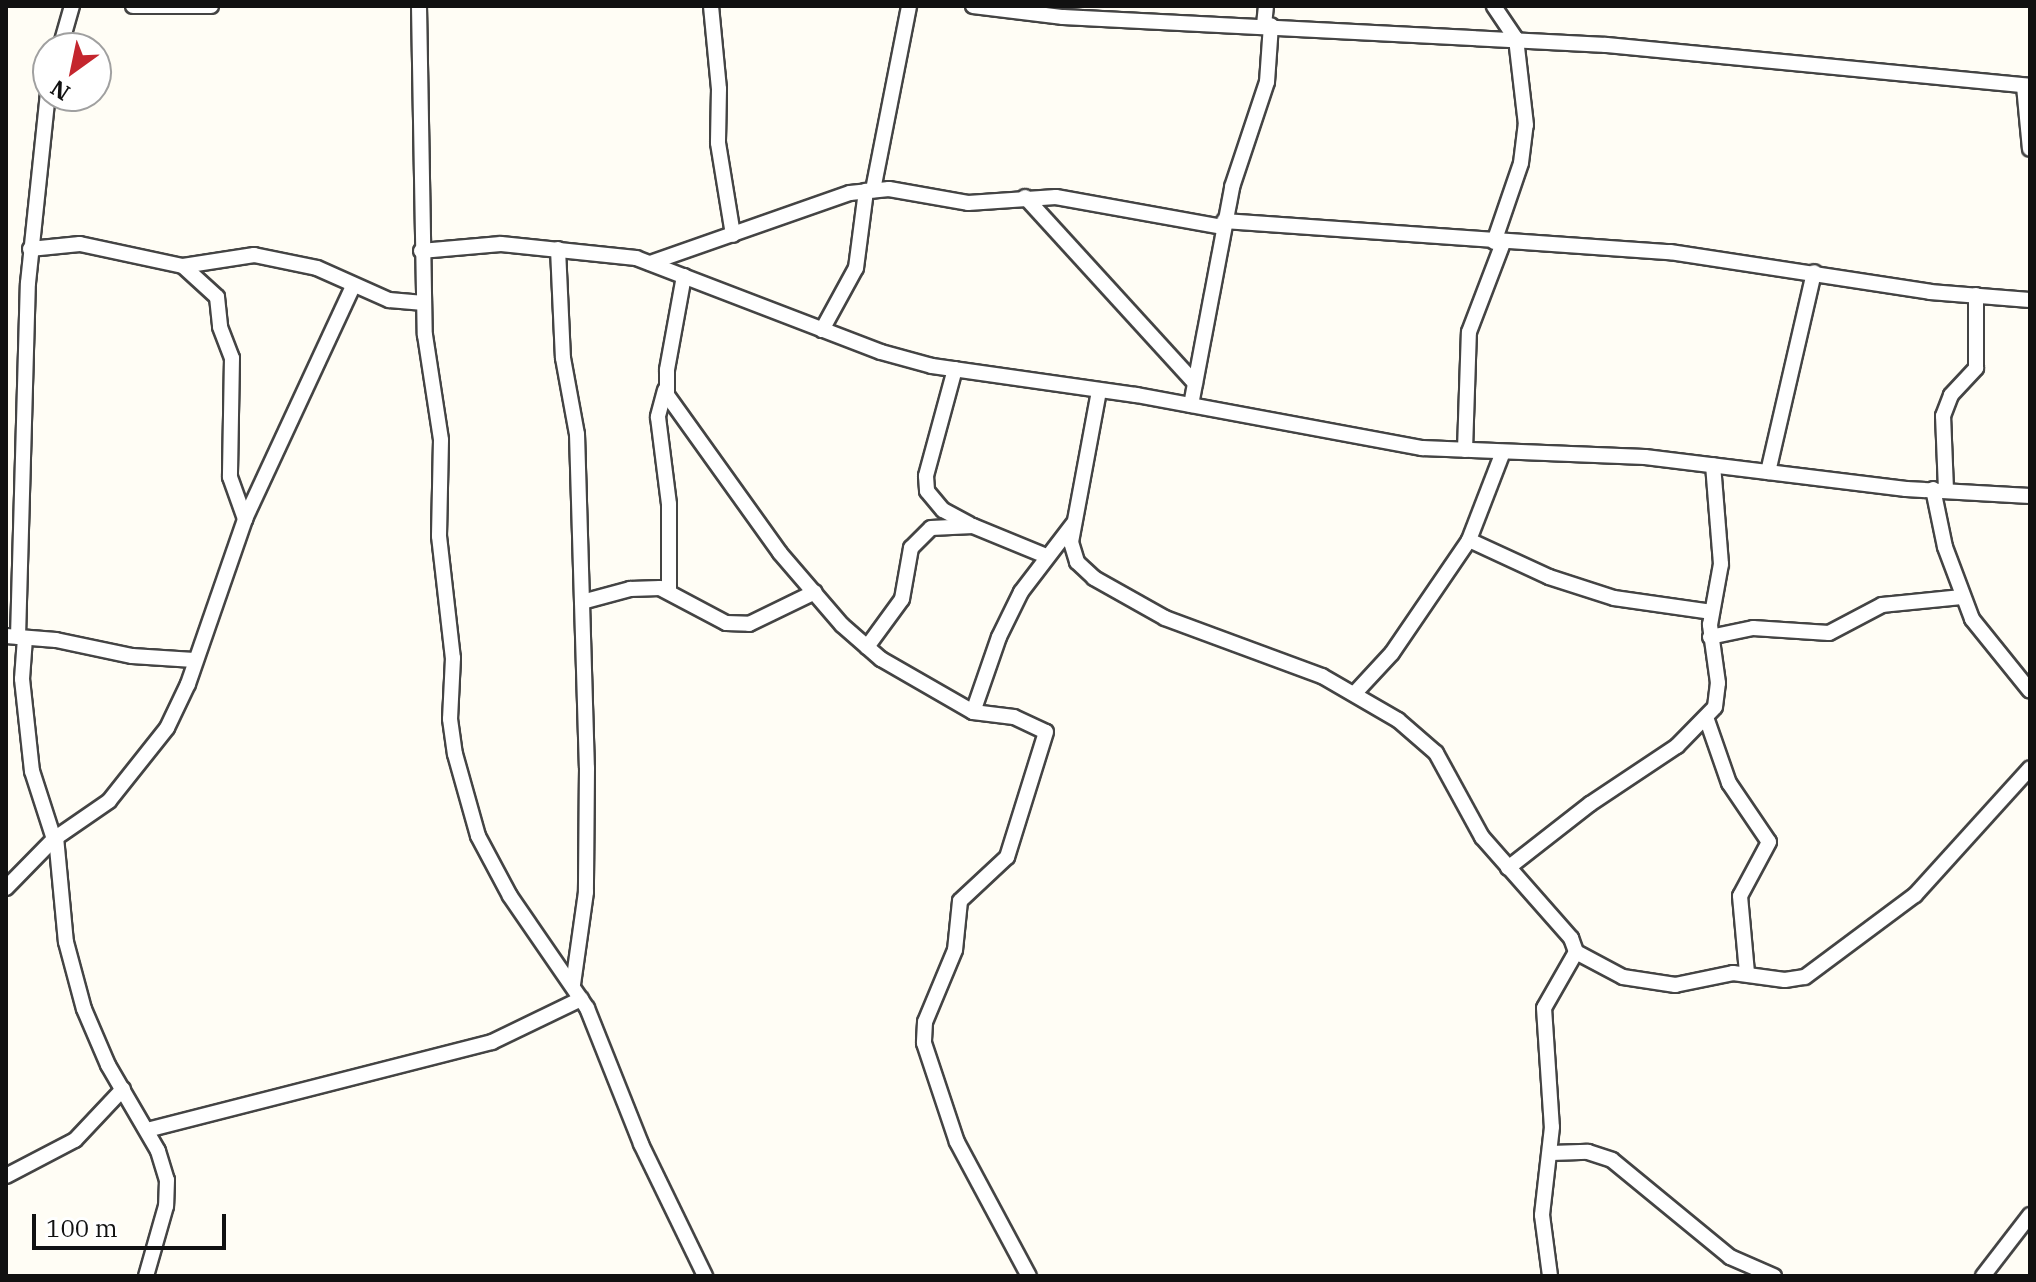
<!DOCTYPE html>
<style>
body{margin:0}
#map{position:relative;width:2036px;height:1282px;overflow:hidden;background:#fffdf5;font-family:"IBM Plex Serif",serif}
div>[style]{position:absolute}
.roads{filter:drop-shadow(2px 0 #444) drop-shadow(-2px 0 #444) drop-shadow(0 2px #444) drop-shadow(0 -2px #444)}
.street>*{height:14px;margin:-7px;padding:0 7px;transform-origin:7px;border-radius:7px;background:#fff}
span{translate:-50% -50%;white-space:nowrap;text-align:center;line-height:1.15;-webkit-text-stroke:8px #fff;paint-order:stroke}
.frame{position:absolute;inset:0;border:8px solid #111;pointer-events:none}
.north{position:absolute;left:32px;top:32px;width:80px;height:80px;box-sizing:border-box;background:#fff;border:2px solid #a0a0a0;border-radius:50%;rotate:213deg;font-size:22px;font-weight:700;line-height:32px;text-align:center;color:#111}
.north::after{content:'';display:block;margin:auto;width:28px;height:36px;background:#c4262e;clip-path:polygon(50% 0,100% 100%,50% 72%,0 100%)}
.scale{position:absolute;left:32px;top:1214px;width:194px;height:36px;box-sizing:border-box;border:4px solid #111;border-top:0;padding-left:10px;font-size:24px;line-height:28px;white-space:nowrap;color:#111;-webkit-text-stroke:6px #fff;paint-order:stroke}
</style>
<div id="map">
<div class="roads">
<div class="street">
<div style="left:133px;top:6px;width:78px"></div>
<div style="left:419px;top:6px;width:329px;rotate:89deg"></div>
<div style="left:425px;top:335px;width:106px;rotate:81.3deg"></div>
<div style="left:441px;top:440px;width:96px;rotate:91.2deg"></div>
<div style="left:439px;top:536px;width:123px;rotate:83.5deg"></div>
<div style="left:453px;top:658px;width:61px;rotate:92.8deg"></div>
<div style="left:450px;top:719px;width:35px;rotate:82deg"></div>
<div style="left:455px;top:754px;width:85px;rotate:74.3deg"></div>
<div style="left:478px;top:836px;width:68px;rotate:61.9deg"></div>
<div style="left:510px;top:896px;width:136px;rotate:55.5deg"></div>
<div style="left:587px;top:1008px;width:146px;rotate:68.3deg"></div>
<div style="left:641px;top:1144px;width:147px;rotate:64.1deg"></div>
<div style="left:711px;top:6px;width:83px;rotate:84.5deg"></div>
<div style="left:719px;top:89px;width:54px;rotate:91.1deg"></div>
<div style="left:718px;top:143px;width:93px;rotate:80.7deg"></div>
<div style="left:973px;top:6px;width:91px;rotate:7deg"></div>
<div style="left:1063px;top:17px;width:544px;rotate:2.95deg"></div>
<div style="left:1606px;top:45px;width:426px;rotate:5.5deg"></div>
<div style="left:1264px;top:25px;width:19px;rotate:-84deg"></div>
<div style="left:60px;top:48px;width:44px;rotate:-74.1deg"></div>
<div style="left:2024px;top:86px;width:63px;rotate:84.6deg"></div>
<div style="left:873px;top:190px;width:187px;rotate:-78.9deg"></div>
<div style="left:1025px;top:197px;width:252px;rotate:47.6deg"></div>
<div style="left:1224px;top:221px;width:447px;rotate:4deg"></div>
<div style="left:1670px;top:252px;width:263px;rotate:8.7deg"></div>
<div style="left:1930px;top:292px;width:100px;rotate:4.6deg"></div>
<div style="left:1494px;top:242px;width:83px;rotate:-71.1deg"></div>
<div style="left:1521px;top:163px;width:38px;rotate:-83deg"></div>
<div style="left:1526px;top:125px;width:87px;rotate:-96.6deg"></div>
<div style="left:1516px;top:39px;width:40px;rotate:-124deg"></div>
<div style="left:30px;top:249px;width:50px;rotate:-5.7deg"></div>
<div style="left:80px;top:244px;width:105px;rotate:12.1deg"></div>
<div style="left:183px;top:266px;width:72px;rotate:-8.8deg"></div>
<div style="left:254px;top:255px;width:64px;rotate:11.7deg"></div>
<div style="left:317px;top:268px;width:79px;rotate:24deg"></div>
<div style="left:389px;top:300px;width:35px;rotate:5deg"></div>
<div style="left:558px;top:249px;width:109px;rotate:87.4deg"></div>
<div style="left:563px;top:358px;width:77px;rotate:79.6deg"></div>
<div style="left:577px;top:434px;width:334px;rotate:88.3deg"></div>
<div style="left:587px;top:768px;width:124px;rotate:90.5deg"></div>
<div style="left:586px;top:892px;width:93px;rotate:98deg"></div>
<div style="left:421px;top:251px;width:80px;rotate:-5deg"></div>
<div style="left:501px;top:244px;width:136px;rotate:5.9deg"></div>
<div style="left:636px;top:258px;width:262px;rotate:21deg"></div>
<div style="left:881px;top:352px;width:53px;rotate:15.4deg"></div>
<div style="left:932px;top:366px;width:206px;rotate:8.1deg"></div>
<div style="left:1136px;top:395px;width:291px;rotate:10.5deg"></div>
<div style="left:1422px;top:448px;width:223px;rotate:2.3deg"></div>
<div style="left:1645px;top:457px;width:263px;rotate:7deg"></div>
<div style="left:1906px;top:489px;width:124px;rotate:3.2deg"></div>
<div style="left:650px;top:263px;width:212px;rotate:-19.3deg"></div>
<div style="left:850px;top:193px;width:39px;rotate:-6deg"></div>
<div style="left:889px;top:189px;width:80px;rotate:10deg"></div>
<div style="left:968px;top:203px;width:88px;rotate:-3.9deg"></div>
<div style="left:1056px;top:197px;width:170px;rotate:10.2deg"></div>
<div style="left:183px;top:266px;width:46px;rotate:42.4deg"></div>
<div style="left:217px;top:297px;width:30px;rotate:84deg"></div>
<div style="left:220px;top:327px;width:33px;rotate:69deg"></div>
<div style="left:232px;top:358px;width:119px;rotate:91deg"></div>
<div style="left:230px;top:477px;width:45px;rotate:70.3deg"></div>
<div style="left:684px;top:276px;width:96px;rotate:100.3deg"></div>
<div style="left:667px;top:370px;width:25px;rotate:90deg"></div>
<div style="left:667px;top:395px;width:194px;rotate:54.4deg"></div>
<div style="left:780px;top:553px;width:95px;rotate:49.3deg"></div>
<div style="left:842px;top:625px;width:52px;rotate:41.1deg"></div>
<div style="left:881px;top:659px;width:106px;rotate:29.9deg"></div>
<div style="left:973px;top:712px;width:41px;rotate:7deg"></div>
<div style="left:1014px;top:717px;width:35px;rotate:25deg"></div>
<div style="left:1046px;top:732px;width:131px;rotate:107.3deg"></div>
<div style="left:1007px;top:857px;width:64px;rotate:136.9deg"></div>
<div style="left:960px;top:901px;width:49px;rotate:95.8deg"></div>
<div style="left:955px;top:950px;width:78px;rotate:112.6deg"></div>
<div style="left:925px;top:1022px;width:21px;rotate:93deg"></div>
<div style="left:924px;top:1043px;width:104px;rotate:71.6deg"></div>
<div style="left:957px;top:1142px;width:152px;rotate:61.8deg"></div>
<div style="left:822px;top:330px;width:71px;rotate:-61.3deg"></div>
<div style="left:856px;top:268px;width:78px;rotate:-82.6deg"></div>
<div style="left:955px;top:369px;width:111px;rotate:105.2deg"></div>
<div style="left:926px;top:476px;width:15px;rotate:86deg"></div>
<div style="left:927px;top:491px;width:25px;rotate:50deg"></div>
<div style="left:943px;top:510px;width:30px;rotate:28deg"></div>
<div style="left:665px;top:390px;width:28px;rotate:105deg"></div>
<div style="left:658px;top:417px;width:88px;rotate:82.8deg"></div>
<div style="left:669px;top:504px;width:87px;rotate:90deg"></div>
<div style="left:1099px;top:391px;width:154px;rotate:100.5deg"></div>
<div style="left:1071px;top:542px;width:21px;rotate:73deg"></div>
<div style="left:1077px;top:562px;width:23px;rotate:43deg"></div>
<div style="left:1094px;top:578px;width:81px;rotate:29.4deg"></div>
<div style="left:1165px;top:618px;width:167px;rotate:20.3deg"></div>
<div style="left:1322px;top:676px;width:88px;rotate:30.1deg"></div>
<div style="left:1398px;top:720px;width:50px;rotate:41deg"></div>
<div style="left:1436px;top:753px;width:96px;rotate:61.3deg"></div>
<div style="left:1482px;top:837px;width:135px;rotate:48.6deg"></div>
<div style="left:1571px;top:938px;width:15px;rotate:70deg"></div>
<div style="left:1576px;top:952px;width:64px;rotate:119.7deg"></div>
<div style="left:1544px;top:1008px;width:119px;rotate:86.2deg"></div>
<div style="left:1552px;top:1127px;width:89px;rotate:96.5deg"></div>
<div style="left:1542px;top:1215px;width:62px;rotate:82.5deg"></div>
<div style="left:1191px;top:405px;width:222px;rotate:-79.3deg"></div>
<div style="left:1232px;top:187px;width:111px;rotate:-71.6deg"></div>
<div style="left:1267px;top:82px;width:57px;rotate:-86deg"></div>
<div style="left:1465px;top:450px;width:118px;rotate:-88.1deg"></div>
<div style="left:1469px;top:332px;width:95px;rotate:-69.1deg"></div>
<div style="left:1768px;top:472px;width:205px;rotate:-77deg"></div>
<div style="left:1933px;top:489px;width:59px;rotate:78.3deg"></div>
<div style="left:1945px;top:547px;width:77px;rotate:69.4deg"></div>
<div style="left:1972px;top:619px;width:92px;rotate:51.1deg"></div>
<div style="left:1946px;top:490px;width:74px;rotate:-92.3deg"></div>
<div style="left:1943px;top:416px;width:22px;rotate:-69deg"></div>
<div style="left:1951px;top:395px;width:37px;rotate:-47deg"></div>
<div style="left:1976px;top:368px;width:73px;rotate:-90deg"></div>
<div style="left:1469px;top:540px;width:88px;rotate:24.8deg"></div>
<div style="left:1549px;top:577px;width:68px;rotate:17.9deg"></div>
<div style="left:1614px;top:598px;width:99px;rotate:8.1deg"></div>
<div style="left:582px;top:602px;width:50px;rotate:-15.2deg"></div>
<div style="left:630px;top:589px;width:30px;rotate:-2deg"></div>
<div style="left:660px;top:588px;width:75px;rotate:27.9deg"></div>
<div style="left:726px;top:623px;width:23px;rotate:2deg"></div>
<div style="left:749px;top:624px;width:73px;rotate:-25.9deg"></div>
<div style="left:6px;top:636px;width:50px;rotate:4.6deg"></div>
<div style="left:56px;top:640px;width:78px;rotate:11.9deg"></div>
<div style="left:132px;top:656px;width:62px;rotate:3.7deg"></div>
<div style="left:18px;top:637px;width:354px;rotate:-88.4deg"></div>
<div style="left:28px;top:283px;width:191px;rotate:-84deg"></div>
<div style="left:1710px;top:637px;width:44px;rotate:-11.8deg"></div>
<div style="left:1753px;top:628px;width:76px;rotate:3.8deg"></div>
<div style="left:1829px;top:633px;width:60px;rotate:-27.8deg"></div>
<div style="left:1882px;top:605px;width:80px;rotate:-5.7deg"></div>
<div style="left:25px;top:638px;width:41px;rotate:94.2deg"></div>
<div style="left:22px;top:679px;width:93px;rotate:83.8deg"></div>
<div style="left:32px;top:771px;width:71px;rotate:72.1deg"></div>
<div style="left:867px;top:647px;width:59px;rotate:-53.9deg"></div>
<div style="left:902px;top:599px;width:52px;rotate:-80deg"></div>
<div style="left:911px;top:548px;width:28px;rotate:-45deg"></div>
<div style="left:931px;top:528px;width:42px;rotate:-2.7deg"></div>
<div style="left:973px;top:526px;width:79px;rotate:22.3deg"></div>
<div style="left:1355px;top:693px;width:54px;rotate:-47.2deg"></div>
<div style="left:1392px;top:653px;width:137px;rotate:-55.7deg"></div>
<div style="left:1469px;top:540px;width:94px;rotate:-68.9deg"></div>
<div style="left:973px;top:712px;width:79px;rotate:-70.9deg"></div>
<div style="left:999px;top:637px;width:50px;rotate:-63.9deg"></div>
<div style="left:1021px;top:592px;width:86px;rotate:-52.6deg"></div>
<div style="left:1707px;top:720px;width:67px;rotate:70.8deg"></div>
<div style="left:1729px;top:783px;width:71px;rotate:55.9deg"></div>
<div style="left:1769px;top:842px;width:61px;rotate:118.2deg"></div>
<div style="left:1740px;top:896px;width:77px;rotate:84.8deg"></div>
<div style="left:56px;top:837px;width:105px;rotate:84.6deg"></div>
<div style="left:66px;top:942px;width:69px;rotate:75deg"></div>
<div style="left:84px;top:1009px;width:61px;rotate:66.8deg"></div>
<div style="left:108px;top:1065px;width:99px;rotate:59.8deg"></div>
<div style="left:158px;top:1151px;width:30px;rotate:73deg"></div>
<div style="left:167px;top:1180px;width:26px;rotate:92deg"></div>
<div style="left:166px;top:1206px;width:73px;rotate:105.9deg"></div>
<div style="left:1508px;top:868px;width:104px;rotate:-38deg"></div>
<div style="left:1590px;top:804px;width:105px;rotate:-33.7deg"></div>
<div style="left:1677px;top:746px;width:54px;rotate:-45.7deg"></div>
<div style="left:1715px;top:707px;width:24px;rotate:-83deg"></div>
<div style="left:1718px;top:683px;width:59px;rotate:-97.9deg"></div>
<div style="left:1710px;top:625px;width:62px;rotate:-79.8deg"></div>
<div style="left:1721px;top:564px;width:99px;rotate:-94.6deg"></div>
<div style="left:6px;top:888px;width:69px;rotate:-45.6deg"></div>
<div style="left:54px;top:839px;width:67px;rotate:-34.6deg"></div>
<div style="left:109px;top:801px;width:93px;rotate:-51.5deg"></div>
<div style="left:167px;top:728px;width:49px;rotate:-64.5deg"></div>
<div style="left:188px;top:684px;width:175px;rotate:-70.9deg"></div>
<div style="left:245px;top:519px;width:257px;rotate:-65.1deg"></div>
<div style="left:1576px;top:952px;width:53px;rotate:28deg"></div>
<div style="left:1623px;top:977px;width:53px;rotate:8.7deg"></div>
<div style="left:1675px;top:985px;width:59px;rotate:-11.7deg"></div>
<div style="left:1733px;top:973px;width:52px;rotate:7.7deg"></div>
<div style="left:1785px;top:980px;width:20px;rotate:-9deg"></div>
<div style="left:1805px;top:977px;width:137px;rotate:-36.7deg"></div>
<div style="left:1915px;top:895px;width:171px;rotate:-47.8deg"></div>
<div style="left:147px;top:1130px;width:356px;rotate:-14.3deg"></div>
<div style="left:492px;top:1042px;width:99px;rotate:-25.8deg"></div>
<div style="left:1551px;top:1153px;width:37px;rotate:-2deg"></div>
<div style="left:1588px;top:1152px;width:25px;rotate:18deg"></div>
<div style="left:1612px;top:1160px;width:153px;rotate:39.4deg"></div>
<div style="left:1730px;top:1257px;width:48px;rotate:23.4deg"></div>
<div style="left:6px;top:1176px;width:78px;rotate:-27.6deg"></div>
<div style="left:75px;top:1140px;width:70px;rotate:-46.7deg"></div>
<div style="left:1983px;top:1276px;width:77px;rotate:-52.4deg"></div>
</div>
</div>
<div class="frame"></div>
<div class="north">N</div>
<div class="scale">100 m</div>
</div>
